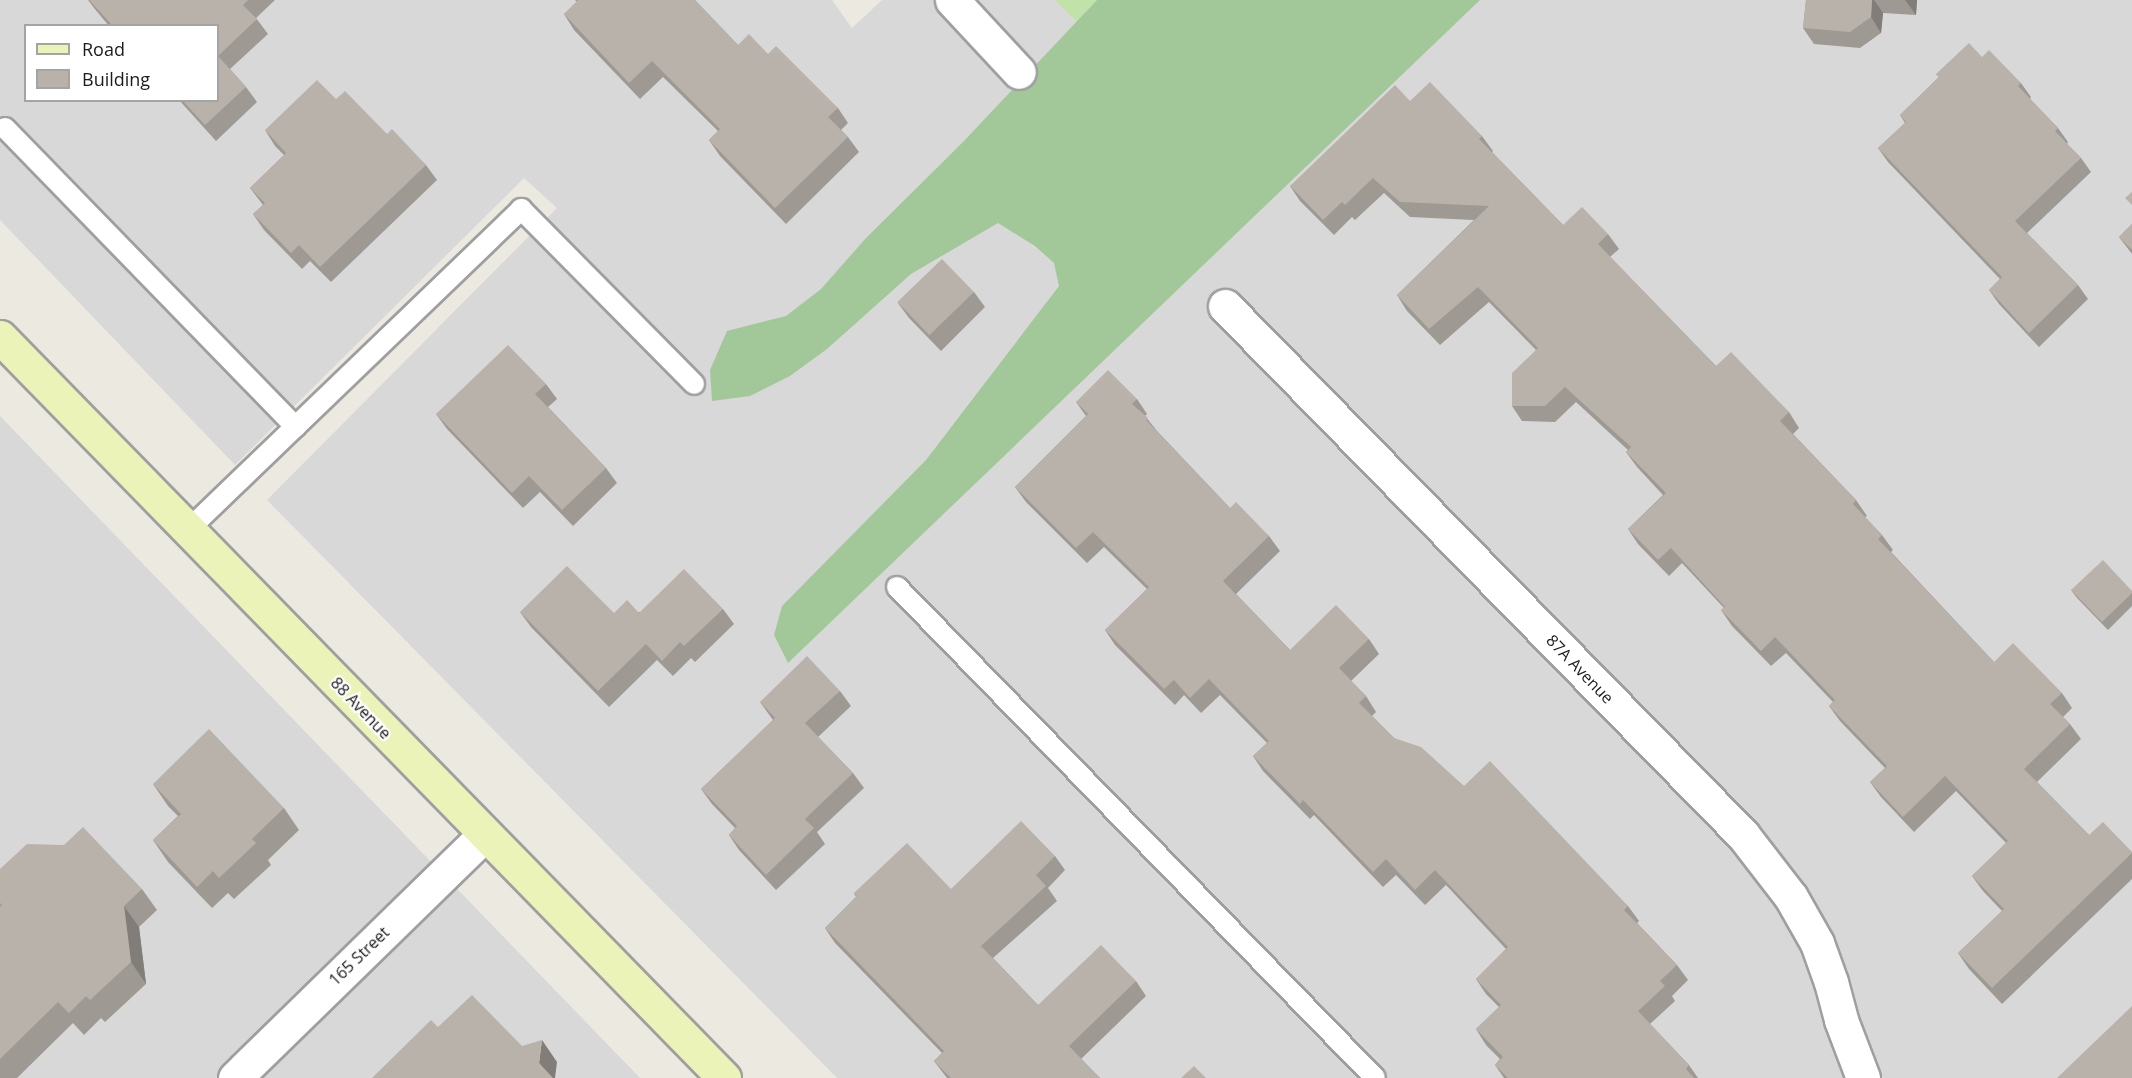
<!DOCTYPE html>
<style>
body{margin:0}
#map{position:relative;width:2132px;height:1078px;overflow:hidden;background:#ece9e1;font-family:"Open Sans",sans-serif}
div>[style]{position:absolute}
.residential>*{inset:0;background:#d9d8d8}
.grass>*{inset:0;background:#c1e3aa}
.forest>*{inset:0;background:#a2c899}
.roads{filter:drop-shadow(2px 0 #9f9f9f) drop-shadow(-2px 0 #9f9f9f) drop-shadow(0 2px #9f9f9f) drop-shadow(0 -2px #9f9f9f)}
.lane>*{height:20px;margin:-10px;padding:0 10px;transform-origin:10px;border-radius:10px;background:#fff}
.street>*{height:33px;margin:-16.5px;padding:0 16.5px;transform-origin:16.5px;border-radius:16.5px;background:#fff}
.secondary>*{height:33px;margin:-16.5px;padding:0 16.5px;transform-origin:16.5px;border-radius:16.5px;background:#ebf3b8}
.wall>*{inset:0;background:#9e9993}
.shaded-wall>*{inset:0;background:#817d78}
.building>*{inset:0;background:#b8b2ab;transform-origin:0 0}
span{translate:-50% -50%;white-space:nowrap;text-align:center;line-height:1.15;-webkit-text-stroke:4.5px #fff;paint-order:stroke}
.street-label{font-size:16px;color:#1b1b1b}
.legend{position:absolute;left:24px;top:24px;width:195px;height:78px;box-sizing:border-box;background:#fff;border:2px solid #a4a4a4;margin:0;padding:8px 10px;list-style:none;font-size:18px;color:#1b1b1b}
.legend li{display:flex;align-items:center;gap:12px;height:30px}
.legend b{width:30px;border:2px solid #a4a4a4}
</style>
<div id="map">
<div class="residential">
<div style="clip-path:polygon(evenodd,0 0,832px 0,852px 28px,882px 0,2132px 0,2132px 1078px,837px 1078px,267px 500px,557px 208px,524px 178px,235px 465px,0 220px,0 0,26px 26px,218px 26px,218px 100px,26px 100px,26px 26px)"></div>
<div style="clip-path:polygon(0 416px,640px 1078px,0 1078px)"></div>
</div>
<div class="grass">
<div style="clip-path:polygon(1055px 0,1097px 0,1077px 22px)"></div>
</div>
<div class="forest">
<div style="clip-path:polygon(1097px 0,1480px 0,788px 663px,774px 635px,782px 606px,926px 460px,1059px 286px,1054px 263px,1035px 246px,998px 223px,911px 274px,827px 349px,790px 376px,750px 396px,712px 401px,710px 370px,727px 331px,786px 316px,821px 289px,866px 238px,962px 143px)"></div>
</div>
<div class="roads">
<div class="lane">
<div style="left:5px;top:128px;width:417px;rotate:45.8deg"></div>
<div style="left:188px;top:530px;width:463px;rotate:-43.9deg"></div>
<div style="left:521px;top:209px;width:246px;rotate:45.3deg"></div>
<div style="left:897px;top:587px;width:685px;rotate:45.77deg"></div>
</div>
<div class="street">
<div style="left:952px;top:0;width:98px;rotate:47.1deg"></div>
<div style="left:1225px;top:306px;width:740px;rotate:45.6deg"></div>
<div style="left:1743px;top:835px;width:78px;rotate:52.3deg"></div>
<div style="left:1791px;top:897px;width:53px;rotate:60.5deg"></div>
<div style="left:1817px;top:943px;width:41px;rotate:70.3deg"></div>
<div style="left:1831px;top:982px;width:39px;rotate:75deg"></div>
<div style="left:1841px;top:1020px;width:62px;rotate:69.2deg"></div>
<div style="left:235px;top:1078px;width:348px;rotate:-44.3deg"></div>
</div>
<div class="secondary">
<div style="left:0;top:337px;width:1036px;rotate:45.66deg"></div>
</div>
</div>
<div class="wall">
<div style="clip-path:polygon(88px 0,275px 0,256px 18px,268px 34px,230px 69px,246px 87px,257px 102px,216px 141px,179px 100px,218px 100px,218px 26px,109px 26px,94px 8px)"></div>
<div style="clip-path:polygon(575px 0,695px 0,738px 45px,768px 54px,838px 108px,848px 123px,841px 130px,848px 137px,859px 152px,786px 224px,720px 156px,709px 140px,718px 131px,663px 77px,640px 99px,574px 30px,564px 14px,577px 2px)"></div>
<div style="clip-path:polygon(1806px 0,1917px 0,1916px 15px,1883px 13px,1881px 33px,1860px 48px,1814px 44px,1803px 28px)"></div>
<div style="clip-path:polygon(1982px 57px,2021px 83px,2031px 97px,2030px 99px,2058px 128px,2068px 142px,2067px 144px,2081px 158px,2091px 172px,2027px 233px,2078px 285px,2088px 299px,2039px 347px,1999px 304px,1989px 290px,2000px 279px,1888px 162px,1878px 148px,1905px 123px,1900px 115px,1939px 77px,1936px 74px)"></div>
<div style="clip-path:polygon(336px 99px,387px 134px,426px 165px,437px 180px,331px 282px,310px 261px,302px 269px,264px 230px,253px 214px,263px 205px,250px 188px,284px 155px,275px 146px,265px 130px)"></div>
<div style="clip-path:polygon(1410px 101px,1482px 136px,1493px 151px,1492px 152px,1563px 225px,1608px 234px,1619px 249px,1610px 257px,1716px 366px,1789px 412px,1799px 428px,1793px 434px,1856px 500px,1867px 516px,1865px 517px,1882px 535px,1893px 550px,1891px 552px,1994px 662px,2062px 693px,2072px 708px,2063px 717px,2070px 724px,2081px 739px,2037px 782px,2089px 835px,2132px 852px,2132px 879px,2002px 1004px,1969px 969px,1958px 953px,2002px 911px,1983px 891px,1972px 876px,2006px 843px,1956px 791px,1914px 832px,1881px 797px,1870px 782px,1885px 768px,1840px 721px,1829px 706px,1833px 702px,1786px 653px,1771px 666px,1732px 626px,1721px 610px,1724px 608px,1682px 563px,1669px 576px,1638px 544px,1628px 529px,1663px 495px,1637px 467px,1626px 452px,1628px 450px,1576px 402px,1555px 422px,1522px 421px,1512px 406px,1536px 350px,1489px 302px,1440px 345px,1407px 311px,1397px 295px,1474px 220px,1410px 217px,1384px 193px,1355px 220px,1352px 217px,1334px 235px,1300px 201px,1290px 186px)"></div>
<div style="clip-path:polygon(2132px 224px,2132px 254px,2119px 237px)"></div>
<div style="clip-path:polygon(974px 292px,985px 307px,941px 351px,909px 318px,898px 303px)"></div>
<div style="clip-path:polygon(546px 384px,557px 399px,548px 407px,606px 468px,617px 483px,573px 526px,540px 492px,523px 508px,447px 429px,436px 414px)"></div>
<div style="clip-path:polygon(1137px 399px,1147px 414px,1145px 416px,1157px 431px,1230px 508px,1269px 536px,1280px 551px,1236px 594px,1290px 650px,1369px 639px,1379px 654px,1351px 681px,1366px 696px,1376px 712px,1372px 716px,1394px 738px,1464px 786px,1628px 906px,1639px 921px,1637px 923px,1677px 965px,1688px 980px,1672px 996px,1675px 1001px,1650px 1024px,1689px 1065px,1698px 1078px,1504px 1078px,1495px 1065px,1500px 1059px,1486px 1045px,1476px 1029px,1499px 1007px,1486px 994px,1476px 979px,1506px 949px,1446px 885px,1425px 905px,1396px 875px,1383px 887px,1314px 815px,1310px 819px,1263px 771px,1253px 756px,1267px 743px,1220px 695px,1201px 713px,1184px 695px,1175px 705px,1115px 645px,1105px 630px,1147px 589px,1104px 547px,1087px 563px,1026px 502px,1015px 487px,1086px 416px,1076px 402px)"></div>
<div style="clip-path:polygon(2071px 590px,2132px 591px,2132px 606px,2108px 630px,2077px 598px)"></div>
<div style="clip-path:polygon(723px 609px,734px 624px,695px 662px,691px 658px,673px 676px,657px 660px,609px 707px,531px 627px,520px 612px,614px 613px)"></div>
<div style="clip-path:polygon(840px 691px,851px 706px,818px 737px,853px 773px,864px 788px,817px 832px,825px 844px,776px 890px,739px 850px,729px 835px,735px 828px,712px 804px,701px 789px,773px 720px,760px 702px)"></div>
<div style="clip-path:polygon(153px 784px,284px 808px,299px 830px,268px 860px,271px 865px,234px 899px,228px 893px,212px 908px,168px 862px,153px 840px,178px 816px,168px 806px)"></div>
<div style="clip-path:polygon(1055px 856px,1065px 870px,1048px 888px,1057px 901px,993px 958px,1038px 1005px,1136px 981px,1146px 996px,1081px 1059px,1100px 1078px,947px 1078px,934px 1061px,942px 1053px,835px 943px,825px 928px,856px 897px,854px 893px,951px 889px)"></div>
<div style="clip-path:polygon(0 869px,142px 889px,157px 910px,139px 927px,146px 984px,105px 1022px,101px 1018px,84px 1035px,73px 1023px,17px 1078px,0 1078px)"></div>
</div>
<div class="shaded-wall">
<div style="clip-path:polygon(1872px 0,1874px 0,1883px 13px,1881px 33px,1871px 17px)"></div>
<div style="clip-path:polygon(1905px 0,1917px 0,1916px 15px)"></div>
<div style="clip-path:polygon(124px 906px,139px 927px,146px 984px,131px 962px)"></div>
<div style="clip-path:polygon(542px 1040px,557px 1062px,555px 1078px,550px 1078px,539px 1063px)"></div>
</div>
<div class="building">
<div style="clip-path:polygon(89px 0,248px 0,243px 5px,257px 19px,218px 56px,218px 26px,113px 26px)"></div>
<div style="clip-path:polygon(578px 0,695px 0,738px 45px,749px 34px,768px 54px,776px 46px,838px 108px,828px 117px,848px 137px,775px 208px,709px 140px,720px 129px,652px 61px,629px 83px,564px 14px)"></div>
<div style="clip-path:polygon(1806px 0,1872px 0,1871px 17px,1850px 32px,1803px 28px)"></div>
<div style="clip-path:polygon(1969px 43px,1982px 57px,1989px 50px,2021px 83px,2018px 86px,2058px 128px,2055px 131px,2081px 158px,2015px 221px,2078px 285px,2029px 333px,1989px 290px,2002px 277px,1878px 148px,1906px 122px,1900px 115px,1939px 77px,1936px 74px)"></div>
<div style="clip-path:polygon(218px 56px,246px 87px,205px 125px,182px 100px,218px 100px)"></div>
<div style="clip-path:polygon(317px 80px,336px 99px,345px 91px,387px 134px,392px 129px,426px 165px,320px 267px,299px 245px,291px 253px,253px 214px,265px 203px,250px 188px,286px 153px,265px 130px)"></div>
<div style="clip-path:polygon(1430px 82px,1482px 136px,1479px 139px,1563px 225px,1582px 207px,1608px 234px,1598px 244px,1716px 366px,1731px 352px,1789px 412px,1780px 421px,1856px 500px,1853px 504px,1882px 535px,1878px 539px,1994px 662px,2013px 643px,2062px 693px,2050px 704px,2070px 724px,2024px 769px,2089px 835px,2103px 822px,2132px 852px,2132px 853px,1992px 988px,1958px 953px,2004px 909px,1972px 876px,2008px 841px,1945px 776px,1903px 817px,1870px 782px,1887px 766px,1829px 706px,1835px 700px,1775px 637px,1761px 651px,1721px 610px,1725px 607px,1671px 548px,1658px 560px,1628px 529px,1666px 493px,1626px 452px,1631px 447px,1565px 387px,1545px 406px,1512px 406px,1512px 373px,1538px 348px,1478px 287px,1429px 329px,1397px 295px,1489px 206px,1400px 202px,1373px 178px,1345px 205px,1342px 202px,1323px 220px,1290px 186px,1395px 85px,1410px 101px)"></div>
<div style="clip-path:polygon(2132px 192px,2132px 205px,2125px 198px)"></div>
<div style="clip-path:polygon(2132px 224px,2132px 250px,2119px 237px)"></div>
<div style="left:942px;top:259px;width:46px;height:62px;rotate:46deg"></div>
<div style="clip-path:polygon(508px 345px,546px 384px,535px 394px,606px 468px,562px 510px,529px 476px,512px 493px,436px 414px)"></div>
<div style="clip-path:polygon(1108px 370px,1137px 399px,1132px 404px,1148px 418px,1146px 420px,1230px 508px,1236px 502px,1269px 536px,1223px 581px,1290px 650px,1336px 605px,1369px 639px,1339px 668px,1366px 696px,1359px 703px,1394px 738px,1421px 747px,1464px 786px,1490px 761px,1628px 906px,1624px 910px,1677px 965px,1660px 981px,1665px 986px,1638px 1011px,1689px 1065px,1686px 1069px,1694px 1078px,1508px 1078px,1495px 1065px,1503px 1057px,1476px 1029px,1501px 1005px,1476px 979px,1508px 947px,1435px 870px,1415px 890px,1386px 859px,1373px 872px,1303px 800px,1300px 804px,1253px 756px,1269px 741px,1209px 679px,1190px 698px,1174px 680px,1164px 689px,1105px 630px,1149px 587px,1093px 532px,1076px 548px,1015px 487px,1088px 414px,1076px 402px)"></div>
<div style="clip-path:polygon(2103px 560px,2132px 591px,2132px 593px,2102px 622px,2071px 590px)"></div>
<div style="clip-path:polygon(567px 566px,614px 613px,627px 600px,639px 613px,684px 569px,723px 609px,684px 646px,680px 642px,662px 661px,646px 644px,598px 691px,520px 612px)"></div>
<div style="clip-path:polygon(807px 656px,840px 691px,805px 723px,853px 773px,805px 819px,814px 828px,766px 875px,729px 835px,737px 826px,701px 789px,775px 718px,760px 702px)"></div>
<div style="clip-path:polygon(209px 729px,284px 808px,252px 839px,256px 843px,219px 878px,213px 871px,197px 887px,153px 840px,181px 814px,153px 784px)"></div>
<div style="clip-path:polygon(1021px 821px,1055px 856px,1036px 875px,1046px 886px,981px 946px,1038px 1005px,1101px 945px,1136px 981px,1069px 1046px,1100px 1078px,951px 1078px,934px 1061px,944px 1051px,825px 928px,857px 896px,854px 893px,907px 843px,951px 889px)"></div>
<div style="clip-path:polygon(83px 827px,142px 889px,124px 906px,131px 962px,90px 1000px,86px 996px,69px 1013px,58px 1002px,0 1059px,0 907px,2px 905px,0 903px,0 869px,27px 844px,64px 845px)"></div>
<div style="clip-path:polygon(472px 995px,522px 1046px,542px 1040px,539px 1063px,553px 1078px,372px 1078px,431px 1020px,438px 1027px)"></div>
<div style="clip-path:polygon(2132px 1006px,2132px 1078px,2057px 1078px)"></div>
<div style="clip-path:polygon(1194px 1066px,1206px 1078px,1181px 1078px)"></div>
</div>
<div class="street-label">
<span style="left:1580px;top:669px;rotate:46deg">87A Avenue</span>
<span style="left:361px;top:708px;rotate:46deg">88 Avenue</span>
<span style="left:359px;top:956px;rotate:-44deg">165 Street</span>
</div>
<ul class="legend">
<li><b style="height:8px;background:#ebf3b8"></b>Road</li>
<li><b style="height:16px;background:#b8b2ab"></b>Building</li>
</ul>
</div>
